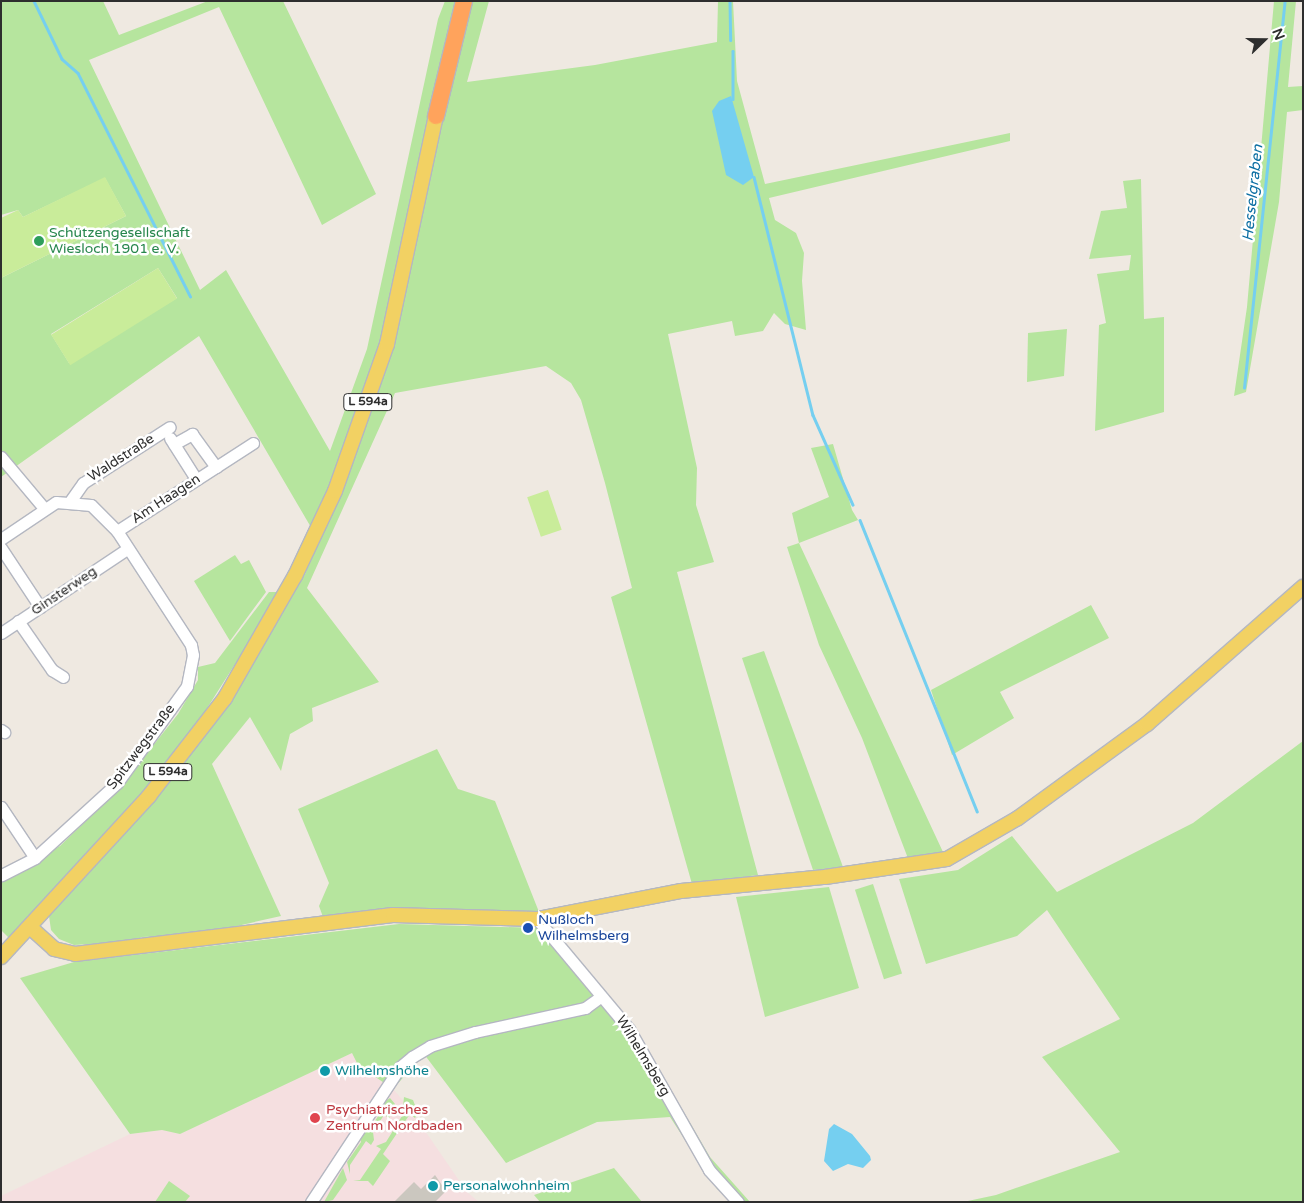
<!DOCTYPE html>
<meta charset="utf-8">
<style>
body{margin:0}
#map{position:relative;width:1304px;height:1203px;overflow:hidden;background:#efe9e1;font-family:"Varela Round",sans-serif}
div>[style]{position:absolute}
.medical>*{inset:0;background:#f5dfe0}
.green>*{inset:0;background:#b6e59e;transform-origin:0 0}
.pitch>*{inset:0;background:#c9ec9a;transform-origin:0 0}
.water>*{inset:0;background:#75cff0}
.stream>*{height:2.5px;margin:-1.25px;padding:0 1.25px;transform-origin:1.25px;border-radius:1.25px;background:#75cff0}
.building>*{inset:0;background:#cbc7bf}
.roads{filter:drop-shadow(1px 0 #b4b7c1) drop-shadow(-1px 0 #b4b7c1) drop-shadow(0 1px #b4b7c1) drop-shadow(0 -1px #b4b7c1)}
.minor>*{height:11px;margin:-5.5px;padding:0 5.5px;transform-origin:5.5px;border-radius:5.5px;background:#fff}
.major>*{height:14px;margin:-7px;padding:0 7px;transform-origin:7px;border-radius:7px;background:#f2d163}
.highway>*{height:16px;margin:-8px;padding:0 8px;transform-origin:8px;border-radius:8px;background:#ffa35c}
.dots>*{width:14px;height:14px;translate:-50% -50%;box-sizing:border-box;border:2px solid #fff;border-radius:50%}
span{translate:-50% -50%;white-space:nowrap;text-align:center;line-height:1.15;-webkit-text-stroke:5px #fff;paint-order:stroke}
.shield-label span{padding:1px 4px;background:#fff;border:1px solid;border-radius:4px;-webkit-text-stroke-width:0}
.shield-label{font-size:12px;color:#2e2e2e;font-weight:700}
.leisure-label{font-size:14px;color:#27864d}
.left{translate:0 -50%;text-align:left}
.street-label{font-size:14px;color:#2e2e2e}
.transit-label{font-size:14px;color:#164399}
.culture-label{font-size:14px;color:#0d838f}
.health-label{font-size:14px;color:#be3a42}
.water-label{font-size:15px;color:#0d6fa3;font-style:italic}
.frame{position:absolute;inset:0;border:2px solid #2e2e2e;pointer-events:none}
.north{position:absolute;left:1239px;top:15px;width:50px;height:50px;-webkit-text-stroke:4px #fff;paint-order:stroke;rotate:68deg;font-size:14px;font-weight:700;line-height:20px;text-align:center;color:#2e2e2e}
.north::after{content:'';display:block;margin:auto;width:18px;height:22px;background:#2e2e2e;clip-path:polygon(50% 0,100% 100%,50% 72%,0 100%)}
</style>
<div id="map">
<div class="medical">
<div style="clip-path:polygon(352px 1053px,358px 1065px,393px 1089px,408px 1106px,467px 1192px,479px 1202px,1px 1202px,1px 1196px,130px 1134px,162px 1130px,180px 1134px)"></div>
</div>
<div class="green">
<div style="clip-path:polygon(evenodd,1px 1px,103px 1px,119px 35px,208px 1px,283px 1px,376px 194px,322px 225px,219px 7px,89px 60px,200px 290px,226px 270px,330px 451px,367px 349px,438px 19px,445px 1px,457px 1px,445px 41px,381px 339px,361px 403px,312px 529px,199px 336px,1px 477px,1px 278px,126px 216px,105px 178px,23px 217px,18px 210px,1px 215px,1px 1px,158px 268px,177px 298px,69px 363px,51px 334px,158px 268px)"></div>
<div style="clip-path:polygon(470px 1px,489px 1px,467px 82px,595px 65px,717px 42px,718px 1px,733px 1px,737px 81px,765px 184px,1010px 133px,1010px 141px,769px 198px,775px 220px,796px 233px,804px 253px,802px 281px,806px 330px,785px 324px,774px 313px,763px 331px,735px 336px,732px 321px,668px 334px,697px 468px,696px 505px,714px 562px,677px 572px,758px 875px,692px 884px,611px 597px,632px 588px,605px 483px,581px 400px,571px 383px,546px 366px,395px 393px,307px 588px,379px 682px,312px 708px,313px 721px,290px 734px,281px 771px,250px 717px,212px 764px,281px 916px,197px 935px,141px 937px,138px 941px,74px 945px,59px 939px,51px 930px,49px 916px,121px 838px,238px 686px,305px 574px,339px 496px,401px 306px)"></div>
<div style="clip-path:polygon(1274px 1px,1296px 1px,1288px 87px,1303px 86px,1303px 110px,1287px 112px,1279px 202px,1246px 392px,1234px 396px,1247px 307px)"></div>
<div style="clip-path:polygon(1141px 179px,1144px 319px,1164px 317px,1164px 412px,1095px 431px,1099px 325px,1106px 323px,1097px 274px,1129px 270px,1131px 255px,1089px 259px,1101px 211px,1127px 208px,1123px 181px)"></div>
<div style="clip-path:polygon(1067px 329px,1064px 376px,1027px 382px,1028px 333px)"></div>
<div style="clip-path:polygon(833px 444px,852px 510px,858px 520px,799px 543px,943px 852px,909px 861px,862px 738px,819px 645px,787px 547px,799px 543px,792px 513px,829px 497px,811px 448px)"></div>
<div style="clip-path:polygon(235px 555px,241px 564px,249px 560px,266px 592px,230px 641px,194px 581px)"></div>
<div style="clip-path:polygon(269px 592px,281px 592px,188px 738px,151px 787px,11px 940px,1px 930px,1px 879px,60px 846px,118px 790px,178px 714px,198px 680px,198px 667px,215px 663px)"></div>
<div style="clip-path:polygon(1091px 605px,1109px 638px,1000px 692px,1014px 718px,952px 755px,931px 690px)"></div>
<div style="clip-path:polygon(764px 651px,843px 867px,813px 870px,742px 658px)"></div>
<div style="clip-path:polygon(1303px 741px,1303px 1202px,963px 1202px,996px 1195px,1120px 1152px,1042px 1057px,1120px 1019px,1047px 910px,1017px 936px,926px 964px,899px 879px,958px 870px,1012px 836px,1057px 892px,1193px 823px)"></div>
<div style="clip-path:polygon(437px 749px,458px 789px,495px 801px,539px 912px,429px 909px,323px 917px,319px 906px,329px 883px,298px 809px)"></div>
<div style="left:873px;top:884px;width:94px;height:19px;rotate:72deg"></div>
<div style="clip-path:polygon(829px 887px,859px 988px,765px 1017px,736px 897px)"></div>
<div style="clip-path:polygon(399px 924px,539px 928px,550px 944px,555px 936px,631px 1022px,710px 1157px,750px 1202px,735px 1202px,717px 1189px,670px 1117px,597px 1122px,506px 1163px,424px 1054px,393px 1089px,358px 1065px,352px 1053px,180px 1134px,162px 1130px,130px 1134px,20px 978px,74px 962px)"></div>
<div style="clip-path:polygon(404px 1097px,413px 1100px,418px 1113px,415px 1118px,410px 1114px,383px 1154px,390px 1161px,373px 1186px,368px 1181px,353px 1181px,360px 1180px,381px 1149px,376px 1146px,386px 1142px,402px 1116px)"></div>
<div style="clip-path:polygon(390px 1098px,395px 1104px,394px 1111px,389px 1118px,384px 1115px,373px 1132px,374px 1140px,371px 1145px,366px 1141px,350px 1165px,350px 1174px,347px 1162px,361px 1142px,359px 1135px,363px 1130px,367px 1132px,379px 1115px,376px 1108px)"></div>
<div style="clip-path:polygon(343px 1168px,347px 1180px,333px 1200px,324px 1202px)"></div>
<div style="clip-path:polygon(614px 1168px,642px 1202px,540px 1202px,534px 1195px)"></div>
<div style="clip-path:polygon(169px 1181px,190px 1196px,185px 1202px,155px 1202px)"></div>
</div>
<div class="pitch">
<div style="clip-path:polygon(105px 177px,126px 216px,1px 278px,1px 218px,18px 210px,23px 217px)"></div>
<div style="left:158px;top:268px;width:36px;height:126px;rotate:58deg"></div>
<div style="left:548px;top:490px;width:42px;height:22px;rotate:71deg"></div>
</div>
<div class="water">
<div style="clip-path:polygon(731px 96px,754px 177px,743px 185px,726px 175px,712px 111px,719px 101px)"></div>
<div style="clip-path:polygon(834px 1124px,852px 1134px,870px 1156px,871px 1160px,863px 1168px,848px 1164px,833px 1171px,824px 1161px,829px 1129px)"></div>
</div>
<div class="stream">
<div style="left:34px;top:1px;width:64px;rotate:64.2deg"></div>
<div style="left:62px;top:59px;width:21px;rotate:41deg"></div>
<div style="left:78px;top:73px;width:250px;rotate:63.3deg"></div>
<div style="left:730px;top:1px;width:39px;rotate:89deg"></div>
<div style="left:733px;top:51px;width:48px;rotate:90deg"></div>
<div style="left:754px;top:177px;width:245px;rotate:76.1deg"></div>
<div style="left:813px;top:415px;width:98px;rotate:66deg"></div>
<div style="left:1244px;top:388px;width:389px;rotate:-84deg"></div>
<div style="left:860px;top:520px;width:314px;rotate:68.1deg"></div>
</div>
<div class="building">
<div style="clip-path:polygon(435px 1175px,446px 1191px,435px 1202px,394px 1202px,414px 1182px,421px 1189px)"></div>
</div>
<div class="roads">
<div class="minor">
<div style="left:170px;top:438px;width:49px;rotate:57.6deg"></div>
<div style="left:174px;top:444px;width:21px;rotate:-29deg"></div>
<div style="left:192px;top:434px;width:41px;rotate:54deg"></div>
<div style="left:1px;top:457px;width:65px;rotate:50deg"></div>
<div style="left:71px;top:500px;width:21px;rotate:-55deg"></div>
<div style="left:83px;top:483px;width:103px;rotate:-32.8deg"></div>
<div style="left:117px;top:531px;width:162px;rotate:-32.9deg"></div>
<div style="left:1px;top:539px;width:66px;rotate:-33.9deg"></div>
<div style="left:56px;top:502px;width:35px;rotate:5deg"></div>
<div style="left:91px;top:505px;width:37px;rotate:45deg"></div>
<div style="left:117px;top:531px;width:136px;rotate:57deg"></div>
<div style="left:191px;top:645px;width:10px;rotate:79deg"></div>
<div style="left:193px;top:655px;width:32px;rotate:101deg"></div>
<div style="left:187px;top:686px;width:120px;rotate:125.8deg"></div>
<div style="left:117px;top:783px;width:111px;rotate:137.6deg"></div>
<div style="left:35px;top:858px;width:38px;rotate:153deg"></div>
<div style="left:1px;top:548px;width:71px;rotate:56.5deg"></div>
<div style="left:18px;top:621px;width:60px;rotate:55.2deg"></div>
<div style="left:52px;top:670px;width:13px;rotate:32deg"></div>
<div style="left:1px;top:633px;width:151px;rotate:-33.7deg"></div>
<div style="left:1px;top:730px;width:4px;rotate:34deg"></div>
<div style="left:1px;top:807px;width:61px;rotate:56.3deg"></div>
<div style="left:537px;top:919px;width:143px;rotate:50.1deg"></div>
<div style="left:629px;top:1029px;width:162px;rotate:60.4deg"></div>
<div style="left:709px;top:1170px;width:43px;rotate:47.8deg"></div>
<div style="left:311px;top:1202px;width:162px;rotate:-56.6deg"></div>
<div style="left:400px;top:1067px;width:16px;rotate:-40deg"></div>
<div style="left:412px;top:1057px;width:21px;rotate:-31deg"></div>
<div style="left:430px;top:1046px;width:47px;rotate:-17.3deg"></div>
<div style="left:475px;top:1032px;width:113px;rotate:-12.3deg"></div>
<div style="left:585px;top:1008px;width:19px;rotate:-36deg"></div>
</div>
<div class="major">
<div style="left:31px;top:928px;width:31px;rotate:42deg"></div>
<div style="left:54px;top:949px;width:22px;rotate:13deg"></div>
<div style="left:75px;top:954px;width:320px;rotate:-7deg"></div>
<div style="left:393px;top:915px;width:144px;rotate:1.6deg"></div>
<div style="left:537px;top:919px;width:147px;rotate:-11deg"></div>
<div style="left:681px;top:891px;width:145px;rotate:-5.6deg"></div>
<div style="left:825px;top:877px;width:123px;rotate:-8.4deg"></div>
<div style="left:947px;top:859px;width:82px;rotate:-30deg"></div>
<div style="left:1018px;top:818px;width:160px;rotate:-36.1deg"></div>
<div style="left:1147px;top:724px;width:208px;rotate:-41.3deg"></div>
<div style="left:1px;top:957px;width:219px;rotate:-47.4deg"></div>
<div style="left:149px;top:796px;width:124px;rotate:-52.2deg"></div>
<div style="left:225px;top:698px;width:141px;rotate:-60.2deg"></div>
<div style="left:295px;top:576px;width:94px;rotate:-64.8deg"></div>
<div style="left:335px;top:491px;width:156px;rotate:-70.5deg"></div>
<div style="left:387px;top:344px;width:233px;rotate:-77.9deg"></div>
</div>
<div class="highway">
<div style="left:436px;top:116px;width:118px;rotate:-76.3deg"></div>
</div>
</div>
<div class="dots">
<div style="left:39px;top:241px;background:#2e9e5b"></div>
<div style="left:528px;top:928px;background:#1a4fb4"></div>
<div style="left:325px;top:1071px;background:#0f9aa8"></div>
<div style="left:315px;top:1118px;background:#e0444e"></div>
<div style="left:433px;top:1186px;background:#0f9aa8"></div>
</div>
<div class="shield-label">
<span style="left:368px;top:402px">L 594a</span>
<span style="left:168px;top:772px">L 594a</span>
</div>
<div class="leisure-label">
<span class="left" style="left:49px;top:241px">Schützengesellschaft<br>Wiesloch 1901 e. V.</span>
</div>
<div class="street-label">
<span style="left:121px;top:458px;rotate:-33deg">Waldstraße</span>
<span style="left:166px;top:499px;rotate:-33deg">Am Haagen</span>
<span style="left:64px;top:591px;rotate:-34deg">Ginsterweg</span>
<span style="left:141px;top:747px;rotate:-53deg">Spitzwegstraße</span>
<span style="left:643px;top:1056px;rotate:59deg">Wilhelmsberg</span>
</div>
<div class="transit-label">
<span class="left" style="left:538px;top:928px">Nußloch<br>Wilhelmsberg</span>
</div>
<div class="culture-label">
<span class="left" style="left:335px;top:1071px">Wilhelmshöhe</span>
<span class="left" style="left:443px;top:1186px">Personalwohnheim</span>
</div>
<div class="health-label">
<span class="left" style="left:326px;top:1118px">Psychiatrisches<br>Zentrum Nordbaden</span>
</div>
<div class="water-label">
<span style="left:1253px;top:193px;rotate:-84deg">Hesselgraben</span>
</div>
<div class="frame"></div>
<div class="north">N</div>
</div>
